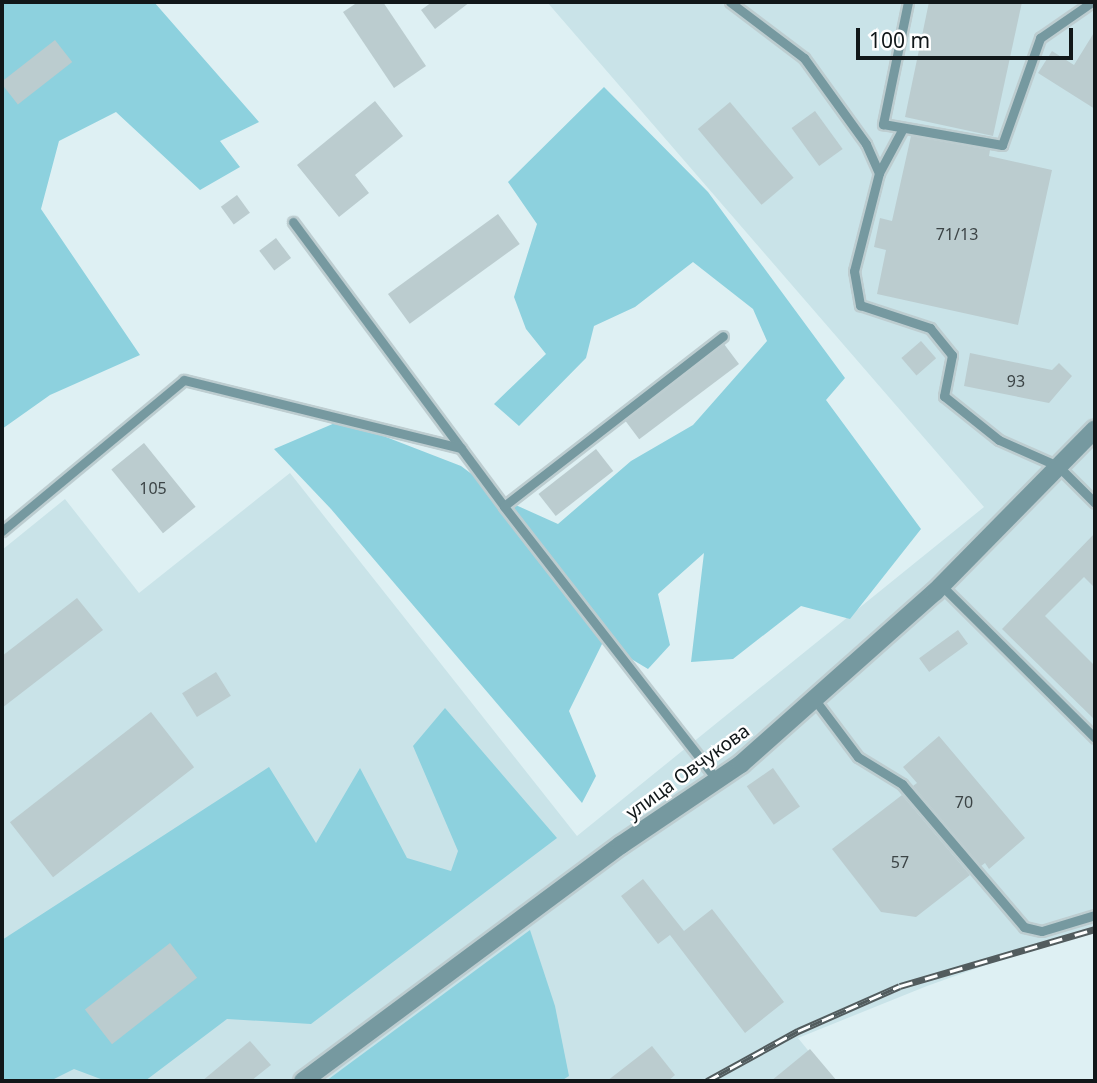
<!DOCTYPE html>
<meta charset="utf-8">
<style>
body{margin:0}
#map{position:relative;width:1097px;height:1083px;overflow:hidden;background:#def0f3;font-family:"Noto Sans",sans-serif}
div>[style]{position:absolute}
.built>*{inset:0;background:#c9e3e8}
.green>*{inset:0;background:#8dd1de}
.building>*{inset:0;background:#bbcccf;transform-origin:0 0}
.roads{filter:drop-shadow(2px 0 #bdcdd0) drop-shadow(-2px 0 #bdcdd0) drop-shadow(0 2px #bdcdd0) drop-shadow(0 -2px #bdcdd0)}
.service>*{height:9px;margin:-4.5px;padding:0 4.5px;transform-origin:4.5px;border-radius:4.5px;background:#7699a0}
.minor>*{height:18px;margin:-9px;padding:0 9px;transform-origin:9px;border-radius:9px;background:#7699a0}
.rail>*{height:7px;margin-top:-3.5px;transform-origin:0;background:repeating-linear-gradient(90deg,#fff 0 13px,#525c5e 0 26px);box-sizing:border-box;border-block:2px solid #525c5e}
span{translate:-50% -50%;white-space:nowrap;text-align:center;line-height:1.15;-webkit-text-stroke:5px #fff;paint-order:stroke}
.number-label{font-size:16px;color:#3c4446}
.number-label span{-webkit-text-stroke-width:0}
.street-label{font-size:19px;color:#111719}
.frame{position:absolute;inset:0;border:4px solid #111719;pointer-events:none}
.scale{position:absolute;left:856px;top:28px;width:217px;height:32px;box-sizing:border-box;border:4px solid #111719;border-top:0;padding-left:9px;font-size:21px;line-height:24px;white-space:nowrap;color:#111719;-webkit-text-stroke:5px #fff;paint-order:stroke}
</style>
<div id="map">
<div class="built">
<div style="clip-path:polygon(547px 2px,1095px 2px,1095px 926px,927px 986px,798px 1038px,833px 1081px,2px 1081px,2px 550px,65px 499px,139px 593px,290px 473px,577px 836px,984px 507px)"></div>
</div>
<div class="green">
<div style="clip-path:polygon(2px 2px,154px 2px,259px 122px,220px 141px,240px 167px,200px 190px,116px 112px,59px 141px,41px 209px,140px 355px,50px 395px,2px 429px)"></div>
<div style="clip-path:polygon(604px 87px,708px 192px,845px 378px,826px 400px,921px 529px,850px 619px,801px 606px,733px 659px,691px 662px,704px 553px,658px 594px,670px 645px,648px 669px,603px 642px,569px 711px,596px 776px,582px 803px,331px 509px,274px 449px,342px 420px,461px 466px,509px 502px,558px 524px,631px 461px,693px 425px,767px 341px,753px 309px,693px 262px,635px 307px,594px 326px,586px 358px,519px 426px,494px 404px,546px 354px,526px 329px,514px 297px,537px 224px,508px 182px)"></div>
<div style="clip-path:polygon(445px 708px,557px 838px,311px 1024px,227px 1019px,145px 1081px,106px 1081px,74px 1069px,50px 1081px,2px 1081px,2px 940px,269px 767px,316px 843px,360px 768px,407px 858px,451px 871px,458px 851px,413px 746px)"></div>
<div style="clip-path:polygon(530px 930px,555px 1006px,569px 1076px,561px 1081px,326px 1081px)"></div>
</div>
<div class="building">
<div style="clip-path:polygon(358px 2px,383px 2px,426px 66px,394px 88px,343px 12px)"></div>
<div style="clip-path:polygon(432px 2px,470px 2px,435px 29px,421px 10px)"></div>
<div style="clip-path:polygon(929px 2px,1022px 2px,993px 136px,905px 117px)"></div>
<div style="clip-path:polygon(1095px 31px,1095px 109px,1038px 73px,1052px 51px,1074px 65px)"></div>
<div style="left:55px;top:40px;width:28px;height:69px;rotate:52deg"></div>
<div style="clip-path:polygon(375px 101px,403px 136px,355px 175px,369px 193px,339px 217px,297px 165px)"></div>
<div style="left:730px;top:102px;width:99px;height:42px;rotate:50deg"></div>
<div style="left:815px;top:111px;width:47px;height:29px;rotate:54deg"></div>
<div style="clip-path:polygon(911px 136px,990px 150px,989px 156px,1052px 170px,1018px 325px,877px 294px,886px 250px,874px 247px,880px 218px,892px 221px)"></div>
<div style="left:237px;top:195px;width:22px;height:20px;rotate:54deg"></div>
<div style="left:498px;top:214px;width:37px;height:136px;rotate:54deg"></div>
<div style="left:276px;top:238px;width:25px;height:21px;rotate:53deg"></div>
<div style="left:921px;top:341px;width:23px;height:26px;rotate:49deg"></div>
<div style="left:724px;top:344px;width:25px;height:125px;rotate:53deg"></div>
<div style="clip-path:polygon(970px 353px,1052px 370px,1059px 363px,1072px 376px,1049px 403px,964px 386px)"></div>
<div style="left:144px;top:443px;width:82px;height:42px;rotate:51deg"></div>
<div style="left:596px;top:449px;width:28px;height:73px;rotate:52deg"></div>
<div style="clip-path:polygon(1095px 533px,1095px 588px,1084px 577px,1045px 616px,1095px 666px,1095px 720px,1002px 629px)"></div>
<div style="clip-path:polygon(77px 598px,103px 630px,2px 708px,2px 656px)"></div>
<div style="left:958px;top:630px;width:17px;height:48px;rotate:54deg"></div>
<div style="left:216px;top:672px;width:28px;height:40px;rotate:58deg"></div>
<div style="left:151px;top:712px;width:70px;height:179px;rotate:52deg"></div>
<div style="clip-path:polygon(939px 736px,1025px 838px,989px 869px,985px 863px,981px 866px,913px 786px,917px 783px,903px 767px)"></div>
<div style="left:773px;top:768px;width:47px;height:32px;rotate:55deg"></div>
<div style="clip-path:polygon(902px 795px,970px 875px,916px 917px,881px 912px,832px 849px)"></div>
<div style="clip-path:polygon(643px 879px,684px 931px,712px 909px,784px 1002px,745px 1033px,670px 935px,658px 944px,621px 896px)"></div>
<div style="left:170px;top:943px;width:44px;height:108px;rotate:52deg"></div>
<div style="clip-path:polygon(250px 1041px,271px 1065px,251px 1081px,202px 1081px)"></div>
<div style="clip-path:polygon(652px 1046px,675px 1075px,668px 1081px,607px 1081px)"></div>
<div style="clip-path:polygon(810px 1049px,837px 1081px,771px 1081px)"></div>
</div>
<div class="roads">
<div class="service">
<div style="left:730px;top:2px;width:93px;rotate:37.1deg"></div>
<div style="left:804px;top:58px;width:106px;rotate:54.2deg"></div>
<div style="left:866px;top:144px;width:32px;rotate:66deg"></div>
<div style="left:879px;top:173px;width:101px;rotate:104.3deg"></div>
<div style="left:854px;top:271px;width:35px;rotate:80deg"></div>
<div style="left:860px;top:305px;width:74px;rotate:18.2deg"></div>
<div style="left:930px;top:328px;width:35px;rotate:51deg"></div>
<div style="left:952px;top:355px;width:42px;rotate:101deg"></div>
<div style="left:944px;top:396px;width:70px;rotate:38.7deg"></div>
<div style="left:999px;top:440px;width:64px;rotate:23.8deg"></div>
<div style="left:1058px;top:466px;width:52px;rotate:45deg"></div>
<div style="left:908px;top:2px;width:125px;rotate:101.6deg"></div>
<div style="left:883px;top:124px;width:121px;rotate:10deg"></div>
<div style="left:1002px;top:145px;width:114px;rotate:-70.4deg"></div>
<div style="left:1040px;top:38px;width:63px;rotate:-34.7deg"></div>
<div style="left:879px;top:173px;width:51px;rotate:-61.9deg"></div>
<div style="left:293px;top:222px;width:354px;rotate:53.4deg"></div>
<div style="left:2px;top:531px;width:236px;rotate:-39.7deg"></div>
<div style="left:184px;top:380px;width:285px;rotate:13.8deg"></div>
<div style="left:941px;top:585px;width:217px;rotate:44.8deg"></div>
<div style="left:815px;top:700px;width:71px;rotate:53deg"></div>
<div style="left:858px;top:757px;width:52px;rotate:31.5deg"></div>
<div style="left:902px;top:784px;width:188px;rotate:49.5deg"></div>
<div style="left:1024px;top:927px;width:18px;rotate:13deg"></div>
<div style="left:1042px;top:931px;width:55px;rotate:-16.8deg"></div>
<div style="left:717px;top:780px;width:347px;rotate:-127.9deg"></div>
<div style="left:504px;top:506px;width:277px;rotate:-37.8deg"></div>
</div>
<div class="minor">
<div style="left:303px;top:1081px;width:396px;rotate:-36.6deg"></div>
<div style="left:621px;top:845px;width:145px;rotate:-34deg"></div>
<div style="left:741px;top:764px;width:259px;rotate:-41.6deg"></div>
<div style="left:935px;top:592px;width:228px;rotate:-45.5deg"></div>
</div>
</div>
<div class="rail">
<div style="left:707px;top:1081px;width:104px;rotate:-28.8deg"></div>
<div style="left:798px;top:1031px;width:111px;rotate:-23.8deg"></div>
<div style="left:900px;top:986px;width:203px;rotate:-16.3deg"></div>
</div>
<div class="number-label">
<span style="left:957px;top:234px">71/13</span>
<span style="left:1016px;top:381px">93</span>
<span style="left:153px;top:488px">105</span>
<span style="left:964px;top:802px">70</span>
<span style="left:900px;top:862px">57</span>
</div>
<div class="street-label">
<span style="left:688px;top:772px;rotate:-36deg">улица Овчукова</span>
</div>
<div class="frame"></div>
<div class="scale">100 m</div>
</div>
